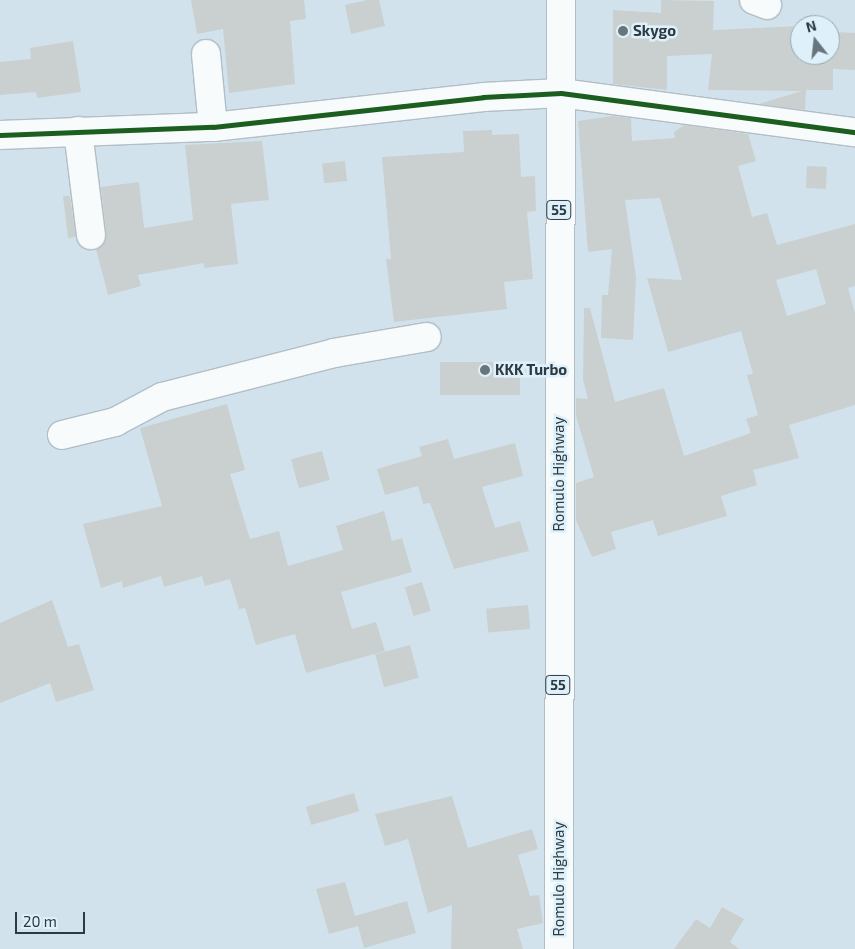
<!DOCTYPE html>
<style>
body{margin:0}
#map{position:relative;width:855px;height:949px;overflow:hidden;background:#d2e2ec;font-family:"Exo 2",sans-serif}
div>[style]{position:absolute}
.building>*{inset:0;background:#c9d0cf;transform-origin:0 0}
.roads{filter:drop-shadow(1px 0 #b1bec5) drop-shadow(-1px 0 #b1bec5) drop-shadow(0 1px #b1bec5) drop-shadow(0 -1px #b1bec5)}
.minor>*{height:28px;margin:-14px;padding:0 14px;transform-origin:14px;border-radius:14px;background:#f8fbfc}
.highway>*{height:28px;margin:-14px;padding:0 14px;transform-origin:14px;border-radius:14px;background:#f8fbfc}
.cycleway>*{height:5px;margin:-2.5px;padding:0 2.5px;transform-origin:2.5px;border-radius:2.5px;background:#1b5e20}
.dots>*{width:14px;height:14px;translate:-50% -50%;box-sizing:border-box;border:2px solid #def1fb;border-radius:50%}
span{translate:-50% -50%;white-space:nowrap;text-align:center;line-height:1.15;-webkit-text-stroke:5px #def1fb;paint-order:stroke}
.shield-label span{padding:1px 4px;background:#def1fb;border:1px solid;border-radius:4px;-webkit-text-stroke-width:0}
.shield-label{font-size:14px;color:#2e3a41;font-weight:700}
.poi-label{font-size:15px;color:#2e3a41;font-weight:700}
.left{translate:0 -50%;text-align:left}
.street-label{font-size:15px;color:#2e3a41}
.north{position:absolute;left:790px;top:15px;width:50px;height:50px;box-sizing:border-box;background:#def1fb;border:1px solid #98a8b1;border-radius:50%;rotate:344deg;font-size:14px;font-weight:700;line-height:20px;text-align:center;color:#2e3a41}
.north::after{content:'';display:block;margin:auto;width:18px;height:22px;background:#67757d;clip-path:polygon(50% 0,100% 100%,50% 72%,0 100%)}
.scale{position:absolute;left:15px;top:912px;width:70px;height:22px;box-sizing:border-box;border:2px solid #2e3a41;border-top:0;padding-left:6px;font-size:15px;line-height:18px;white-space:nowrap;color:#2e3a41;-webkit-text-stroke:4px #def1fb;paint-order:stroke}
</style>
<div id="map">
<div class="building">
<div style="clip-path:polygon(191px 0,304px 0,306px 19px,290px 21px,295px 84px,229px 93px,223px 29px,197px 34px)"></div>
<div style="clip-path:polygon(367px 0,379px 0,385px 26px,351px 34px,345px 5px)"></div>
<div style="clip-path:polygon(661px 0,714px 1px,713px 30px,800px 26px,800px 55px,830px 55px,830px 26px,834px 26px,834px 32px,855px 33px,855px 70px,833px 69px,833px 90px,806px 90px,805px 110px,759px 104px,802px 91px,708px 90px,712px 54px,667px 56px,667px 90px,613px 84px,613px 10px,661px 13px)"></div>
<div style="clip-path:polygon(73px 41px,81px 92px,37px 98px,36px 92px,0 95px,0 62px,31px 59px,30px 48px)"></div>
<div style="clip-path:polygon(evenodd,612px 116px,631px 118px,632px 141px,675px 138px,674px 132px,684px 125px,748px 134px,756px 161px,738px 166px,752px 217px,767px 213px,777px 245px,855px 224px,855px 286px,848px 288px,855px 313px,855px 405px,789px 425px,799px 458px,753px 470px,757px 485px,721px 496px,727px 516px,658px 536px,653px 520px,611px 532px,616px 549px,592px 557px,576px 520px,576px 483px,594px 477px,576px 416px,576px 398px,588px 399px,583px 380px,584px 308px,590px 308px,615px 402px,664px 388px,684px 456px,751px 433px,746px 419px,758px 415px,747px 375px,753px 374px,741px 331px,668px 352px,647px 278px,682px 280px,660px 198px,625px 200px,636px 277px,633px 340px,601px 338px,602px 295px,608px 295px,612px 249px,588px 252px,578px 121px,612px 116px,816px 269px,826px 304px,787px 316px,776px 280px,816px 269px)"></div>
<div style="clip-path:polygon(492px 130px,492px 135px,519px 134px,521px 177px,535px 176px,536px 211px,527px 212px,533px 279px,504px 282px,507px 309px,394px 322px,386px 259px,391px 259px,382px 157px,464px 152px,463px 131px)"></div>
<div style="clip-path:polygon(262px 141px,269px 200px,231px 204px,238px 264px,204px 268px,204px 263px,138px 275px,141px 286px,108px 295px,96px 249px,105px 242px,106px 234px,101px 187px,139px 182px,144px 228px,193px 220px,185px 145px)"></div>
<div style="left:345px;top:161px;width:20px;height:23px;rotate:84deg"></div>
<div style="left:807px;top:166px;width:20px;height:22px;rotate:3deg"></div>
<div style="clip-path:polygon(63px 196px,70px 196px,76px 237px,68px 238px)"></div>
<div style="left:520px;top:362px;width:33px;height:80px;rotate:90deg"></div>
<div style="clip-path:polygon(227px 404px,245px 470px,230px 474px,250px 539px,279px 531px,288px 566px,343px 550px,336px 526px,384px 511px,392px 541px,402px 538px,412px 572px,341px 592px,352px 629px,376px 622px,385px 651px,306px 673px,295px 634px,256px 645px,245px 608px,239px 609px,230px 579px,205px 586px,202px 576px,164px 587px,161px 576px,123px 588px,122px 581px,101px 588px,83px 524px,162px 506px,140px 428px)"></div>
<div style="clip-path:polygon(448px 439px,454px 459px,515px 443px,523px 476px,482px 487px,495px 528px,520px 521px,529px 551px,454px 569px,430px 503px,423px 504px,418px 486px,385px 495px,377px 469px,422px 456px,419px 447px)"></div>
<div style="left:322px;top:451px;width:30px;height:32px;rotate:75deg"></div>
<div style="left:422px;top:582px;width:30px;height:18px;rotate:73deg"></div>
<div style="clip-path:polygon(52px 600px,68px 647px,79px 644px,94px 690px,56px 702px,50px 683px,0 703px,0 623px)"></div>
<div style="left:528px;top:605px;width:24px;height:42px;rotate:85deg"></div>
<div style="left:410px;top:645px;width:34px;height:36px;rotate:75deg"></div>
<div style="left:354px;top:793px;width:19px;height:50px;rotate:74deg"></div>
<div style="clip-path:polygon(452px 796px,468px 848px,532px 829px,538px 849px,518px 855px,530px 896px,539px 895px,543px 923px,517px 929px,523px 949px,451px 949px,452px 905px,428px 913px,408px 839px,385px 846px,375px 814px)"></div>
<div style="clip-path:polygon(345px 882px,355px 916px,407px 901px,416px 933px,364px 948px,358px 926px,329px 934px,316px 889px)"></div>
<div style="clip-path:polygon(722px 907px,744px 919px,730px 942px,739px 949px,674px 949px,696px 919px,710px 928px)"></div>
</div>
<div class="roads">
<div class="minor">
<div style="left:754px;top:0;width:14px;rotate:21deg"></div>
<div style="left:206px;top:54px;width:73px;rotate:84.5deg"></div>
<div style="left:78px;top:131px;width:105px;rotate:82.9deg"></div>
<div style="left:0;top:135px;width:213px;rotate:-2.2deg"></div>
<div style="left:213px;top:127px;width:272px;rotate:-6.3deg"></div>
<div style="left:483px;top:97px;width:78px;rotate:-2.9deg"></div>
<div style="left:561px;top:93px;width:297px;rotate:7.6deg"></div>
<div style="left:62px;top:435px;width:55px;rotate:-13.8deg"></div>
<div style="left:115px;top:422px;width:53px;rotate:-28deg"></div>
<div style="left:162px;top:397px;width:178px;rotate:-14.3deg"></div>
<div style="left:334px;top:353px;width:94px;rotate:-9.8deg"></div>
</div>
<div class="highway">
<div style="left:559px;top:949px;width:949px;rotate:-89.88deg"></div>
</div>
</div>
<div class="cycleway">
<div style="left:0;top:135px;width:213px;rotate:-2.2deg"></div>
<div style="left:213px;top:127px;width:272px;rotate:-6.3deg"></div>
<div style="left:483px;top:97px;width:78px;rotate:-2.9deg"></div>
<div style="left:561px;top:93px;width:297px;rotate:7.6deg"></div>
</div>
<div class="dots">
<div style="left:623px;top:31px;background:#67757d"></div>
<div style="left:485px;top:370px;background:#67757d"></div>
</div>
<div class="shield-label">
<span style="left:559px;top:210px">55</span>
<span style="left:558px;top:685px">55</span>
</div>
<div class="poi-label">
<span class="left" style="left:633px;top:31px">Skygo</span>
<span class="left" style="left:495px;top:370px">KKK Turbo</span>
</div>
<div class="street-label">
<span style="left:559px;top:474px;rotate:-90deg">Romulo Highway</span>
<span style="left:559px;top:879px;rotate:-90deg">Romulo Highway</span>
</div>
<div class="north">N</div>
<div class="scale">20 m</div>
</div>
